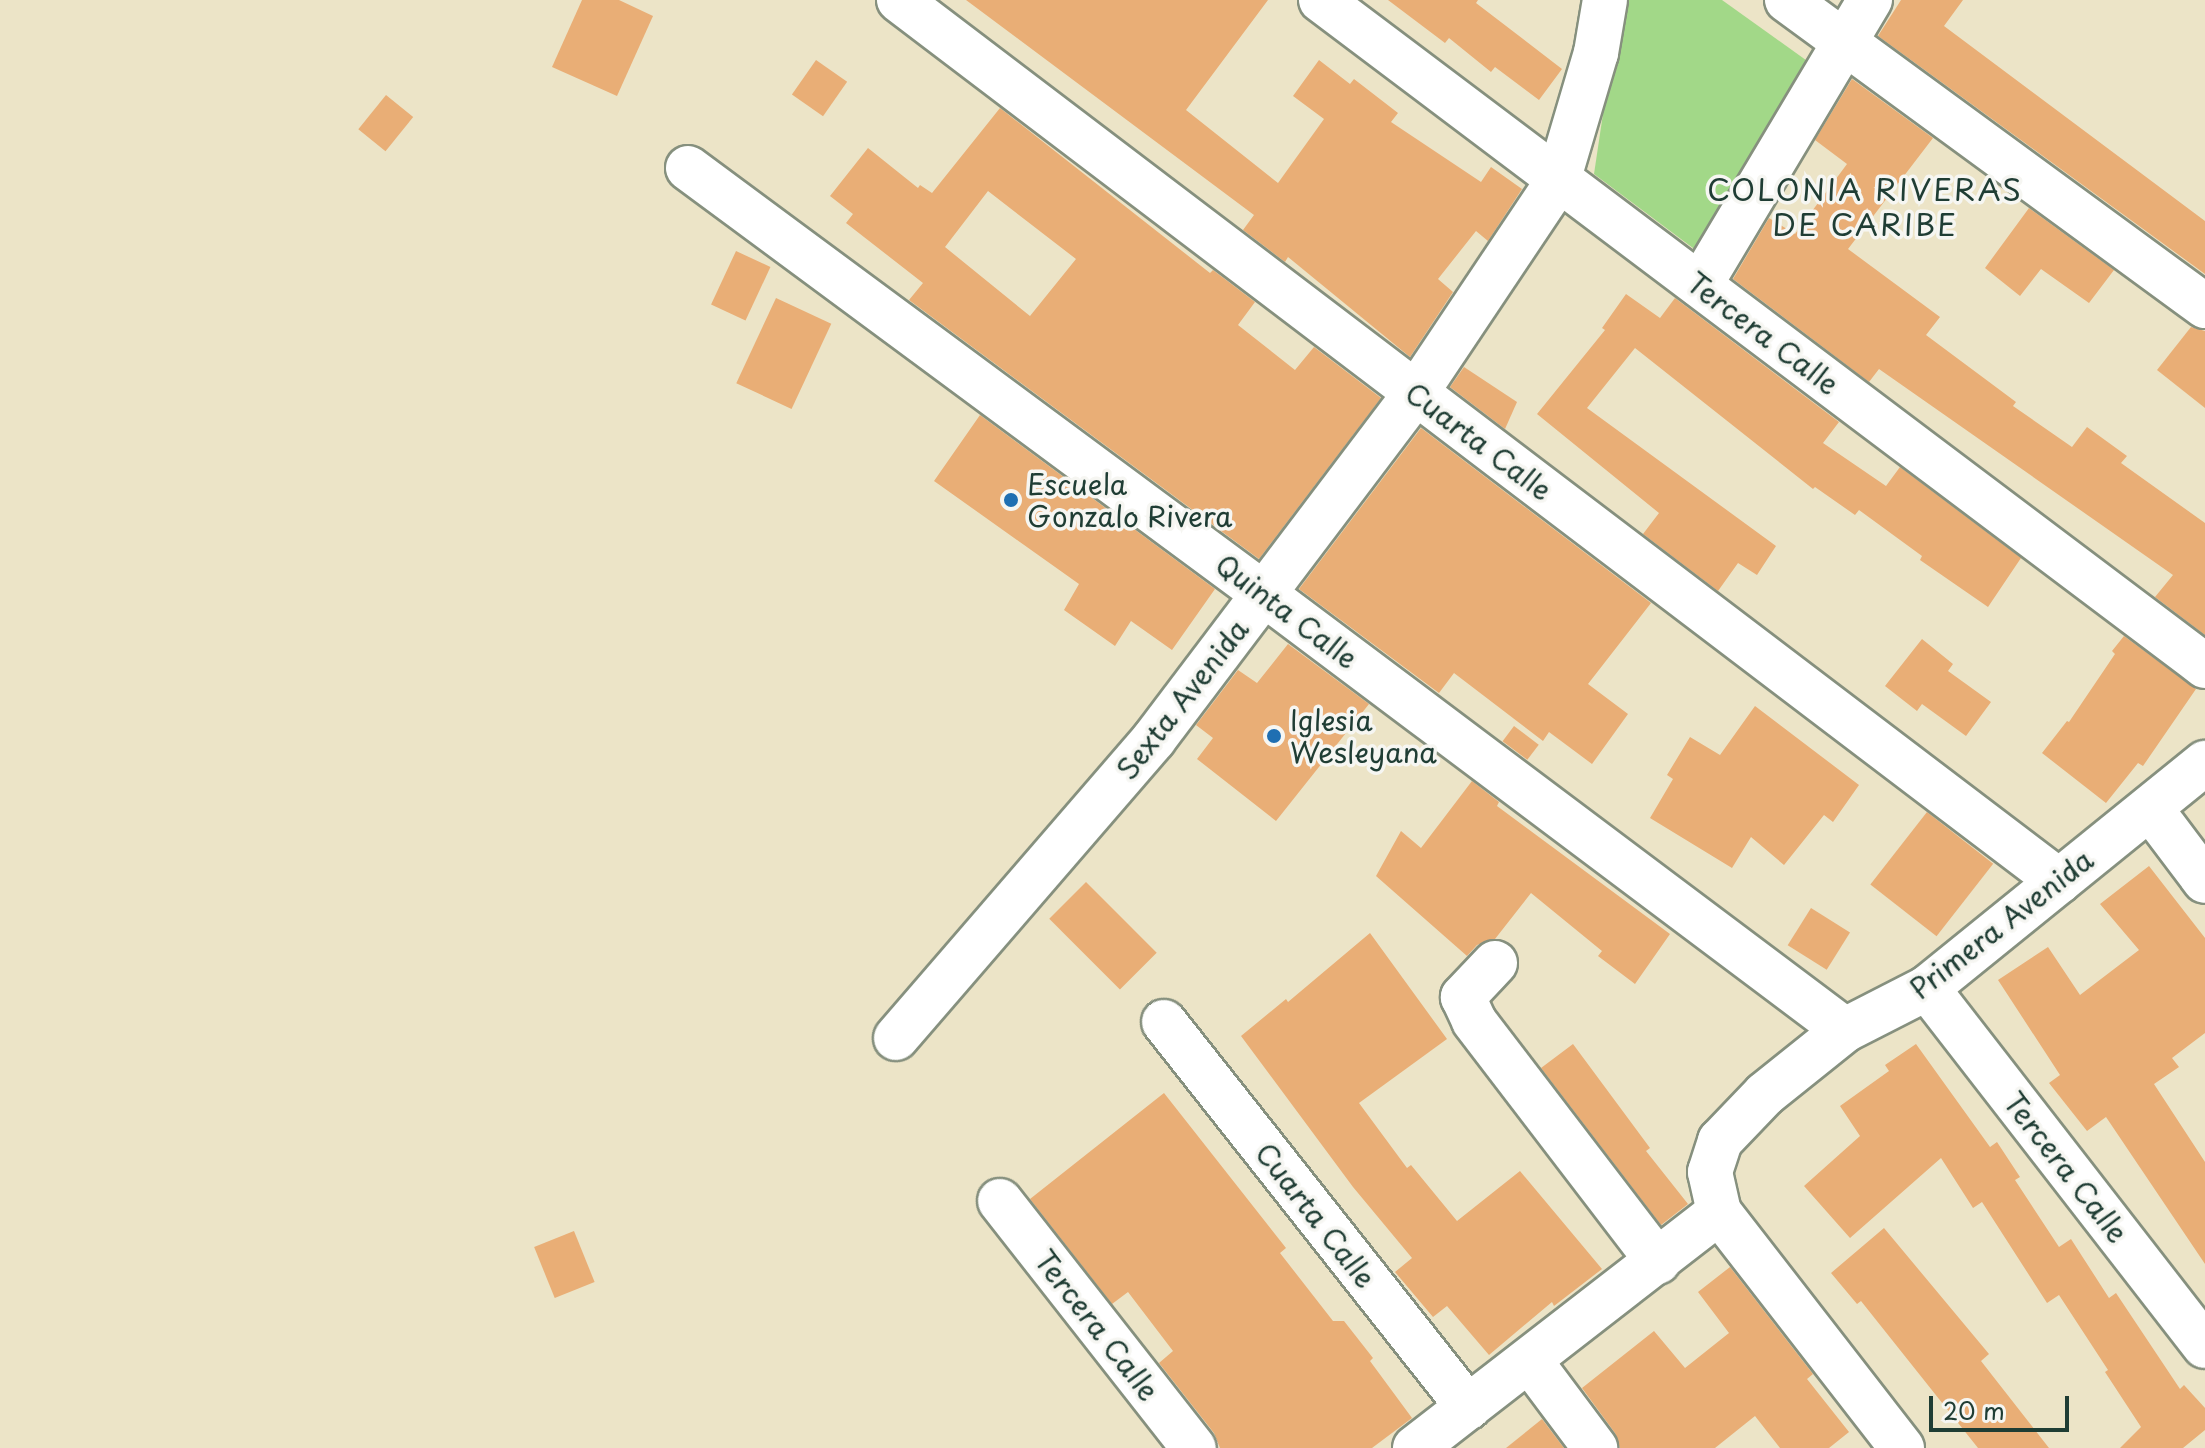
<!DOCTYPE html>
<style>
body{margin:0}
#map{position:relative;width:2205px;height:1448px;overflow:hidden;background:#ece4c7;font-family:"Playpen Sans",sans-serif}
div>[style]{position:absolute}
.green>*{inset:0;background:#a2d888}
.building>*{inset:0;background:#e9ae76;transform-origin:0 0}
.roads{filter:drop-shadow(2px 0 #86907e) drop-shadow(-2px 0 #86907e) drop-shadow(0 2px #86907e) drop-shadow(0 -2px #86907e)}
.street>*{height:44px;margin:-22px;padding:0 22px;transform-origin:22px;border-radius:22px;background:#fff}
.dots>*{width:22px;height:22px;translate:-50% -50%;box-sizing:border-box;border:4px solid #f6f6f2;border-radius:50%}
span{translate:-50% -50%;white-space:nowrap;text-align:center;line-height:1.15;-webkit-text-stroke:7px #f6f6f2;paint-order:stroke}
.street-label{font-size:28px;color:#1f3d34}
.poi-label{font-size:28px;color:#1f3d34}
.left{translate:0 -50%;text-align:left}
.neighbourhood-label{font-size:30px;color:#1f3d34;letter-spacing:2px}
.scale{position:absolute;left:1929px;top:1396px;width:140px;height:36px;box-sizing:border-box;border:4px solid #1f3d34;border-top:0;padding-left:10px;font-size:24px;line-height:28px;white-space:nowrap;color:#1f3d34;-webkit-text-stroke:6px #f6f6f2;paint-order:stroke}
</style>
<div id="map">
<div class="green">
<div style="clip-path:polygon(1620px 0,1722px 0,1817px 68px,1701px 254px,1594px 174px)"></div>
</div>
<div class="building">
<div style="clip-path:polygon(582px 0,619px 0,653px 16px,617px 96px,552px 67px)"></div>
<div style="clip-path:polygon(966px 0,1268px 0,1186px 110px,1278px 183px,1324px 119px,1293px 96px,1319px 60px,1350px 84px,1354px 79px,1398px 113px,1391px 122px,1481px 182px,1491px 167px,1522px 189px,1488px 241px,1476px 231px,1438px 279px,1453px 292px,1410px 357px,1288px 257px,1285px 262px,1243px 230px,1254px 215px)"></div>
<div style="clip-path:polygon(1388px 0,1478px 0,1476px 3px,1562px 69px,1539px 100px,1495px 67px,1491px 72px,1449px 38px,1445px 43px)"></div>
<div style="clip-path:polygon(1901px 0,1963px 0,1944px 26px,2205px 221px,2205px 274px,1878px 36px)"></div>
<div style="left:816px;top:60px;width:38px;height:42px;rotate:35deg"></div>
<div style="clip-path:polygon(1852px 79px,1933px 138px,1848px 249px,1940px 317px,1926px 335px,2016px 402px,2013px 406px,2072px 447px,2087px 427px,2127px 456px,2121px 463px,2205px 523px,2205px 635px,2155px 597px,2173px 575px,1879px 369px,1869px 382px,1733px 279px,1769px 218px,1795px 234px,1847px 164px,1815px 140px)"></div>
<div style="left:386px;top:95px;width:35px;height:44px;rotate:39deg"></div>
<div style="clip-path:polygon(evenodd,1000px 108px,1210px 273px,1213px 270px,1255px 302px,1238px 325px,1295px 370px,1314px 347px,1381px 398px,1259px 559px,909px 300px,923px 283px,846px 223px,853px 214px,830px 196px,868px 148px,918px 188px,920px 185px,932px 193px,1000px 108px,988px 191px,1076px 259px,1030px 316px,945px 247px,988px 191px)"></div>
<div style="clip-path:polygon(2029px 208px,2114px 270px,2089px 303px,2041px 269px,2020px 296px,1985px 268px)"></div>
<div style="left:736px;top:251px;width:38px;height:59px;rotate:25deg"></div>
<div style="clip-path:polygon(1626px 294px,1660px 318px,1675px 298px,1839px 422px,1823px 443px,1886px 486px,1900px 467px,2021px 558px,1988px 607px,1920px 560px,1922px 556px,1859px 510px,1855px 515px,1815px 487px,1813px 489px,1635px 348px,1587px 408px,1776px 546px,1757px 575px,1738px 563px,1718px 591px,1643px 534px,1659px 513px,1537px 414px,1605px 330px,1602px 328px)"></div>
<div style="left:776px;top:298px;width:61px;height:94px;rotate:25deg"></div>
<div style="clip-path:polygon(2191px 327px,2205px 331px,2205px 408px,2157px 370px)"></div>
<div style="clip-path:polygon(1464px 367px,1517px 402px,1505px 429px,1450px 387px)"></div>
<div style="clip-path:polygon(980px 415px,1215px 589px,1172px 650px,1131px 621px,1115px 646px,1064px 610px,1079px 584px,934px 481px)"></div>
<div style="clip-path:polygon(1421px 428px,1651px 603px,1588px 684px,1628px 714px,1592px 764px,1549px 732px,1543px 741px,1454px 673px,1439px 693px,1299px 589px)"></div>
<div style="clip-path:polygon(2124px 636px,2196px 689px,2143px 766px,2138px 763px,2106px 803px,2042px 753px,2067px 721px,2069px 722px,2115px 654px,2112px 651px)"></div>
<div style="clip-path:polygon(1922px 639px,1953px 664px,1948px 671px,1991px 702px,1966px 736px,1922px 704px,1917px 711px,1885px 686px)"></div>
<div style="clip-path:polygon(1288px 644px,1369px 704px,1276px 821px,1197px 759px,1213px 738px,1196px 725px,1238px 670px,1257px 683px)"></div>
<div style="clip-path:polygon(1755px 706px,1859px 785px,1833px 822px,1824px 815px,1784px 865px,1751px 837px,1732px 868px,1650px 818px,1673px 779px,1667px 775px,1690px 737px,1720px 755px)"></div>
<div style="left:1514px;top:726px;width:31px;height:19px;rotate:37deg"></div>
<div style="clip-path:polygon(1472px 781px,1499px 802px,1497px 806px,1670px 934px,1635px 984px,1598px 956px,1602px 951px,1531px 893px,1495px 939px,1477px 945px,1467px 956px,1376px 876px,1401px 831px,1421px 848px)"></div>
<div style="left:1927px;top:812px;width:84px;height:92px;rotate:38deg"></div>
<div style="clip-path:polygon(2149px 866px,2205px 938px,2205px 1033px,2172px 1058px,2179px 1067px,2154px 1084px,2205px 1162px,2205px 1264px,2106px 1117px,2087px 1131px,2049px 1083px,2060px 1075px,1998px 980px,2048px 947px,2080px 995px,2139px 950px,2100px 904px)"></div>
<div style="left:1086px;top:882px;width:100px;height:52px;rotate:45deg"></div>
<div style="left:1811px;top:908px;width:46px;height:44px;rotate:32deg"></div>
<div style="clip-path:polygon(1370px 933px,1447px 1039px,1359px 1103px,1407px 1168px,1411px 1165px,1457px 1221px,1520px 1171px,1602px 1269px,1554px 1306px,1552px 1302px,1489px 1355px,1447px 1306px,1433px 1317px,1395px 1272px,1412px 1258px,1353px 1187px,1241px 1036px,1286px 999px,1288px 1002px)"></div>
<div style="clip-path:polygon(1573px 1044px,1650px 1148px,1646px 1151px,1688px 1204px,1661px 1225px,1541px 1068px)"></div>
<div style="clip-path:polygon(1916px 1044px,1990px 1147px,1997px 1142px,2020px 1177px,2015px 1180px,2059px 1247px,2071px 1239px,2109px 1298px,2116px 1293px,2180px 1389px,2184px 1385px,2205px 1408px,2205px 1430px,2183px 1448px,2120px 1448px,2141px 1427px,2105px 1372px,2108px 1370px,2059px 1295px,2047px 1303px,1982px 1202px,1973px 1208px,1941px 1158px,1850px 1238px,1804px 1186px,1860px 1136px,1840px 1106px,1889px 1071px,1885px 1065px)"></div>
<div style="clip-path:polygon(1164px 1093px,1286px 1248px,1280px 1253px,1333px 1321px,1344px 1321px,1373px 1358px,1370px 1361px,1412px 1418px,1372px 1448px,1220px 1448px,1214px 1433px,1159px 1363px,1173px 1351px,1128px 1292px,1112px 1304px,1030px 1199px)"></div>
<div style="clip-path:polygon(1884px 1228px,1989px 1354px,1981px 1361px,2049px 1448px,1978px 1448px,1861px 1301px,1857px 1304px,1831px 1273px)"></div>
<div style="left:574px;top:1231px;width:55px;height:43px;rotate:68deg"></div>
<div style="clip-path:polygon(1730px 1267px,1813px 1374px,1807px 1379px,1849px 1432px,1829px 1448px,1780px 1448px,1755px 1416px,1715px 1448px,1620px 1448px,1615px 1433px,1582px 1388px,1654px 1331px,1685px 1368px,1729px 1333px,1698px 1292px)"></div>
<div style="clip-path:polygon(1542px 1419px,1564px 1448px,1506px 1448px)"></div>
</div>
<div class="roads">
<div class="street">
<div style="left:899px;top:0;width:1457px;rotate:37.22deg"></div>
<div style="left:1321px;top:0;width:1107px;rotate:36.99deg"></div>
<div style="left:1787px;top:0;width:518px;rotate:36.21deg"></div>
<div style="left:688px;top:168px;width:716px;rotate:36.49deg"></div>
<div style="left:1264px;top:594px;width:726px;rotate:36.89deg"></div>
<div style="left:1700px;top:285px;width:332px;rotate:-59.2deg"></div>
<div style="left:2150px;top:808px;width:91px;rotate:53deg"></div>
<div style="left:1495px;top:963px;width:47px;rotate:133.3deg"></div>
<div style="left:1463px;top:997px;width:26px;rotate:65deg"></div>
<div style="left:1474px;top:1021px;width:303px;rotate:52.6deg"></div>
<div style="left:1927px;top:988px;width:453px;rotate:52.2deg"></div>
<div style="left:1164px;top:1022px;width:491px;rotate:51.7deg"></div>
<div style="left:896px;top:1038px;width:395px;rotate:-49.2deg"></div>
<div style="left:1154px;top:739px;width:434px;rotate:-52.9deg"></div>
<div style="left:1416px;top:393px;width:255px;rotate:-56.2deg"></div>
<div style="left:1558px;top:181px;width:134px;rotate:-73.5deg"></div>
<div style="left:1596px;top:53px;width:54px;rotate:-80.4deg"></div>
<div style="left:1000px;top:1201px;width:314px;rotate:51.9deg"></div>
<div style="left:1530px;top:1361px;width:109px;rotate:53.2deg"></div>
<div style="left:1415px;top:1448px;width:385px;rotate:-37.8deg"></div>
<div style="left:1902px;top:1448px;width:299px;rotate:-127.8deg"></div>
<div style="left:1719px;top:1212px;width:41px;rotate:-102.7deg"></div>
<div style="left:1710px;top:1172px;width:33px;rotate:-72deg"></div>
<div style="left:1720px;top:1141px;width:65px;rotate:-46.2deg"></div>
<div style="left:1765px;top:1094px;width:102px;rotate:-38.7deg"></div>
<div style="left:1845px;top:1030px;width:92px;rotate:-27.1deg"></div>
<div style="left:1927px;top:988px;width:358px;rotate:-39deg"></div>
</div>
</div>
<div class="dots">
<div style="left:1011px;top:500px;background:#1f6fb2"></div>
<div style="left:1274px;top:736px;background:#1f6fb2"></div>
</div>
<div class="street-label">
<span style="left:1763px;top:333px;rotate:37deg">Tercera Calle</span>
<span style="left:1479px;top:441px;rotate:37deg">Cuarta Calle</span>
<span style="left:1287px;top:611px;rotate:37deg">Quinta Calle</span>
<span style="left:1182px;top:699px;rotate:-52deg">Sexta Avenida</span>
<span style="left:2001px;top:924px;rotate:-38deg">Primera Avenida</span>
<span style="left:2066px;top:1167px;rotate:52deg">Tercera Calle</span>
<span style="left:1316px;top:1215px;rotate:52deg">Cuarta Calle</span>
<span style="left:1097px;top:1325px;rotate:52deg">Tercera Calle</span>
</div>
<div class="poi-label">
<span class="left" style="left:1027px;top:500px">Escuela<br>Gonzalo Rivera</span>
<span class="left" style="left:1290px;top:736px">Iglesia<br>Wesleyana</span>
</div>
<div class="neighbourhood-label">
<span style="left:1865px;top:206px">COLONIA RIVERAS<br>DE CARIBE</span>
</div>
<div class="scale">20 m</div>
</div>
